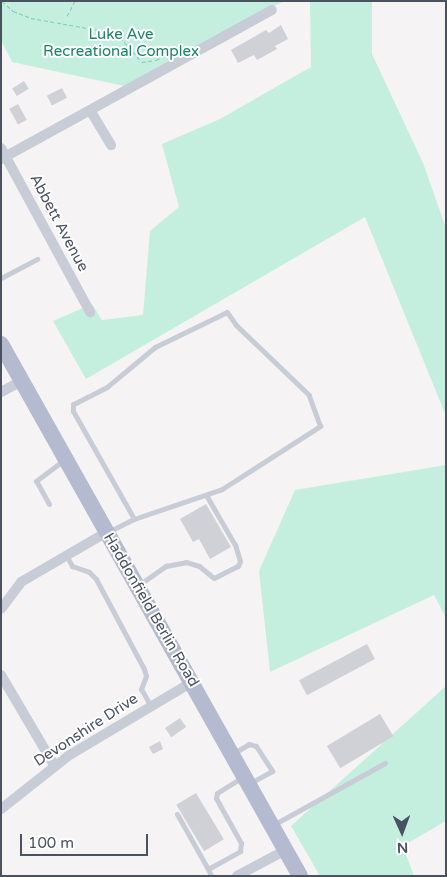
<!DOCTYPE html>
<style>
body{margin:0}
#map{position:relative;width:447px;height:877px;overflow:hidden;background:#f5f3f3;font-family:"Varela Round",sans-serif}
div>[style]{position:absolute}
.green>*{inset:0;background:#c4efde}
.building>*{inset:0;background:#cfd1d7;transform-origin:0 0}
.path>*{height:1px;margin-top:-0.5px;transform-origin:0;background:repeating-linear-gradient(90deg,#7ccdb7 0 4px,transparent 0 6.5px)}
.service>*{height:5px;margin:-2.5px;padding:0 2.5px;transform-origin:2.5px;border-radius:2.5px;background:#c7ccd6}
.minor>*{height:10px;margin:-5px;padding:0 5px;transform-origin:5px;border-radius:5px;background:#c7ccd6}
.primary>*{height:16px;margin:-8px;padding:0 8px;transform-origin:8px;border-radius:8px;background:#b4bbd0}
span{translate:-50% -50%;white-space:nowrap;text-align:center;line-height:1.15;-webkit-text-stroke:4px #fff;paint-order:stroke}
.park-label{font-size:15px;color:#1a8265}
.street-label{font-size:15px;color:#4a5160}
.frame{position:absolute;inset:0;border:2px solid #4a5160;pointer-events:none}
.north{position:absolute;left:377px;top:807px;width:50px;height:50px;-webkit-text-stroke:4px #fff;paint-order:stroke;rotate:178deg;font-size:14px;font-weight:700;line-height:20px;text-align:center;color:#4a5160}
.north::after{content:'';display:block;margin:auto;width:18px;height:22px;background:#4a5160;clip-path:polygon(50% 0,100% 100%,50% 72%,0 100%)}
.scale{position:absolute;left:20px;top:834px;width:128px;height:22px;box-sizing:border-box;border:2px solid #4a5160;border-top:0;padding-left:6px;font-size:15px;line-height:18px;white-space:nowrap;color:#4a5160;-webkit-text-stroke:4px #fff;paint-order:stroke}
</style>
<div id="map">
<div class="green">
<div style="clip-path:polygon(1px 1px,284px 1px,129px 87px,12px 62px,1px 40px)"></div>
<div style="clip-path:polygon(310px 1px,372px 1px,372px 54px,423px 163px,446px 228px,446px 416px,365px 217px,86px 379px,53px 321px,92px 304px,102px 320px,143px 315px,150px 231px,179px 207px,162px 144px,220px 119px,311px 67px)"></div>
<div style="clip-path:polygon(446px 465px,446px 618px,434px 595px,270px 672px,259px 571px,295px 490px)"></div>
<div style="clip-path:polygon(446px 686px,446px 821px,403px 846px,414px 876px,320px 876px,291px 826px)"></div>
</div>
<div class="building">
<div style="clip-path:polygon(281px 25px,288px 39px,275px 46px,277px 49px,257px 60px,254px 55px,238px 63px,231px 50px,266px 30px,269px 33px)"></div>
<div style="left:24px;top:81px;width:9px;height:14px;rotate:58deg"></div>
<div style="left:62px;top:88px;width:11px;height:17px;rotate:63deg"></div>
<div style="left:18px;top:104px;width:18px;height:10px;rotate:61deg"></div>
<div style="clip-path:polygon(206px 504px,231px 547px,210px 559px,199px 539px,193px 542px,180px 519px)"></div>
<div style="left:367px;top:644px;width:17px;height:77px;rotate:62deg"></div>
<div style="left:380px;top:714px;width:26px;height:62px;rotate:59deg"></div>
<div style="left:180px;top:718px;width:11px;height:18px;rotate:56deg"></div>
<div style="clip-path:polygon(160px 741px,163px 749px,153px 754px,149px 747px)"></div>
<div style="left:196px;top:793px;width:54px;height:23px;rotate:59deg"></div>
</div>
<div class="path">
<div style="left:2px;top:1px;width:15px;rotate:42deg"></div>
<div style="left:13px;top:11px;width:19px;rotate:21deg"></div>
<div style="left:31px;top:18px;width:80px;rotate:10deg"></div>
<div style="left:110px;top:32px;width:11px;rotate:27deg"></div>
<div style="left:120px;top:37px;width:33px;rotate:49deg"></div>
<div style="left:142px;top:62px;width:14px;rotate:-8deg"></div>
<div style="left:156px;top:60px;width:23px;rotate:-23deg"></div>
<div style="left:67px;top:16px;width:17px;rotate:-62deg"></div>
</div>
<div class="service">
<div style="left:1px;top:278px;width:41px;rotate:-27.8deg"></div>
<div style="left:49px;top:504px;width:26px;rotate:-119deg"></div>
<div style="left:36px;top:481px;width:34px;rotate:-37deg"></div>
<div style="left:110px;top:531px;width:27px;rotate:-27deg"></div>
<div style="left:134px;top:519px;width:93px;rotate:-18.8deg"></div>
<div style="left:222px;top:489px;width:117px;rotate:-32.7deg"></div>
<div style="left:320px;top:426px;width:33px;rotate:-110deg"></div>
<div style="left:309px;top:395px;width:101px;rotate:-136.2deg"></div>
<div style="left:236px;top:325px;width:16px;rotate:-125deg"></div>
<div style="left:227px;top:312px;width:80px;rotate:154.1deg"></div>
<div style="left:155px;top:347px;width:62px;rotate:140.2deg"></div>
<div style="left:107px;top:387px;width:38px;rotate:153deg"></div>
<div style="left:73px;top:404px;width:7px;rotate:90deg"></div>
<div style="left:73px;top:411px;width:124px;rotate:60.5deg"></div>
<div style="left:66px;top:555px;width:13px;rotate:61deg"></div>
<div style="left:72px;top:566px;width:18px;rotate:19deg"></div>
<div style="left:89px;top:572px;width:10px;rotate:45deg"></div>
<div style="left:96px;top:579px;width:102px;rotate:61.9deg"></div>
<div style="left:144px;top:669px;width:7px;rotate:74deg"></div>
<div style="left:146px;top:676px;width:14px;rotate:111deg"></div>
<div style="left:141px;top:689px;width:20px;rotate:60deg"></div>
<div style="left:140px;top:584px;width:32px;rotate:-35deg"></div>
<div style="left:166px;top:566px;width:20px;rotate:-11deg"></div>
<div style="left:186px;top:562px;width:14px;rotate:17deg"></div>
<div style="left:199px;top:566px;width:19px;rotate:39deg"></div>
<div style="left:214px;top:578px;width:27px;rotate:-27deg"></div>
<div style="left:238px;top:566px;width:5px;rotate:-68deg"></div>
<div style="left:240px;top:561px;width:17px;rotate:-107deg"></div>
<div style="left:235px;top:545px;width:58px;rotate:-120.1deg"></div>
<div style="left:234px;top:753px;width:17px;rotate:-31deg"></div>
<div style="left:249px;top:744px;width:7px;rotate:16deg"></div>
<div style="left:256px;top:746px;width:30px;rotate:57deg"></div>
<div style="left:272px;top:771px;width:25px;rotate:151deg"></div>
<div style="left:177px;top:814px;width:63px;rotate:60.6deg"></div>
<div style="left:273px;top:825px;width:128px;rotate:-29deg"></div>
<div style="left:211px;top:876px;width:8px;rotate:-113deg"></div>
<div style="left:208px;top:869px;width:37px;rotate:-29deg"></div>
<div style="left:240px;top:851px;width:8px;rotate:-83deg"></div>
<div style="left:241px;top:843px;width:51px;rotate:-119.1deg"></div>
<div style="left:216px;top:798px;width:5px;rotate:-79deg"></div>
<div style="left:217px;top:793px;width:31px;rotate:-32deg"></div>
</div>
<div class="minor">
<div style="left:90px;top:110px;width:41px;rotate:59deg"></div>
<div style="left:1px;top:148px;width:187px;rotate:61.5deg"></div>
<div style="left:1px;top:159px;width:309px;rotate:-28.8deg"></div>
<div style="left:1px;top:392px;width:24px;rotate:-28deg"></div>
<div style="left:1px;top:609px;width:34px;rotate:-53deg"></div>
<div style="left:21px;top:582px;width:99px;rotate:-30.2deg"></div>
<div style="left:1px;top:675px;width:104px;rotate:59.5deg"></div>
<div style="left:1px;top:809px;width:85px;rotate:-38.3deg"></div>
<div style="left:68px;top:756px;width:144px;rotate:-30.8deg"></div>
<div style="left:237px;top:876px;width:55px;rotate:-28deg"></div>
</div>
<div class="primary">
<div style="left:1px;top:344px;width:610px;rotate:60.66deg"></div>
</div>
<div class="park-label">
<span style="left:121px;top:43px">Luke Ave<br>Recreational Complex</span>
</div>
<div class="street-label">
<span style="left:59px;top:223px;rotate:62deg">Abbett Avenue</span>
<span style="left:151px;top:610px;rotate:60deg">Haddonfield Berlin Road</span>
<span style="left:86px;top:730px;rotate:-33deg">Devonshire Drive</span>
</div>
<div class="frame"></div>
<div class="north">N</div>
<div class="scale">100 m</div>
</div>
